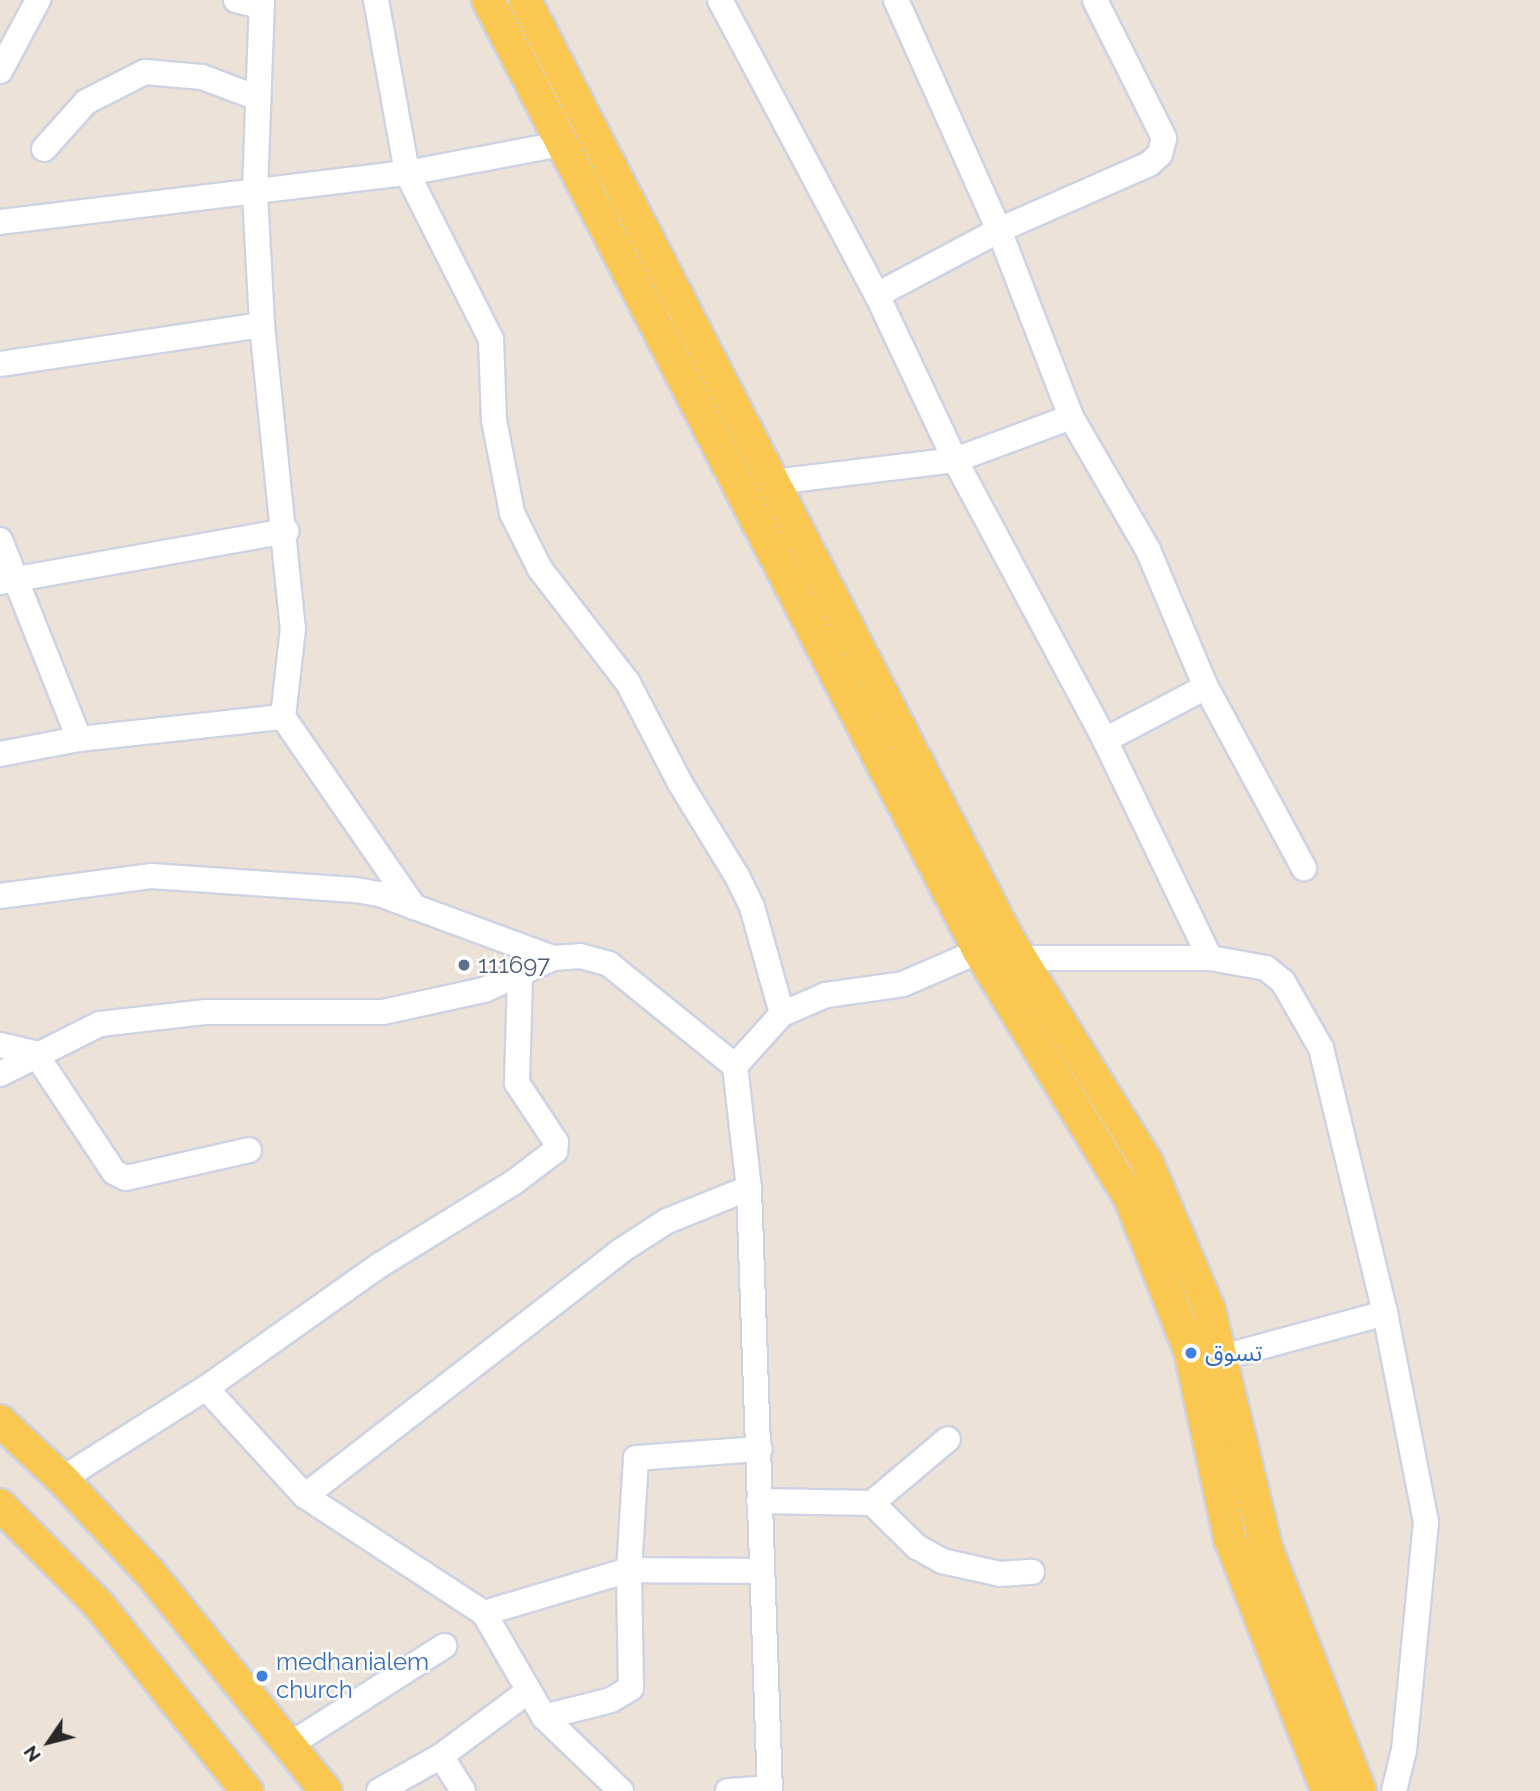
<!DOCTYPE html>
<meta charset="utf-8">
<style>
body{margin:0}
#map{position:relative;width:1540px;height:1791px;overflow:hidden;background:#ece2d8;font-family:Raleway,"Noto Sans Arabic",sans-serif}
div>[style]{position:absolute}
.roads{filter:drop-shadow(2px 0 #ced3e3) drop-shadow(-2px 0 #ced3e3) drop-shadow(0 2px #ced3e3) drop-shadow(0 -2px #ced3e3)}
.minor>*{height:24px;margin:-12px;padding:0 12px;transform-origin:12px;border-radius:12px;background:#fff}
.major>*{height:32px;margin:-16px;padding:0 16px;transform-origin:16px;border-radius:16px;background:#fac850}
.dots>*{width:19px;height:19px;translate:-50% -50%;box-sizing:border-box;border:4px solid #fff;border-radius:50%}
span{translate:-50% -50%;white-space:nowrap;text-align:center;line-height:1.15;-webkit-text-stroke:5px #fff;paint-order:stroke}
.service-label{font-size:24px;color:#4e5e75}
.left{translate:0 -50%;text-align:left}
.shop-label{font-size:24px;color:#366cbe}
.north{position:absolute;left:14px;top:1707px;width:70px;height:70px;-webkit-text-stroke:5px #fff;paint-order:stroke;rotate:235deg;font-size:19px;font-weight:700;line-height:28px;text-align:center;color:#282828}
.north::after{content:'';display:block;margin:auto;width:24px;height:32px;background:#282828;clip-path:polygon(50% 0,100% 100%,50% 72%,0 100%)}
</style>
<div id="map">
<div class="roads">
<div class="minor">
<div style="left:236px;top:0;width:25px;rotate:14deg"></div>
<div style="left:262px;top:0;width:194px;rotate:92.1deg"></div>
<div style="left:255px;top:194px;width:131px;rotate:86.9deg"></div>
<div style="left:262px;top:325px;width:305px;rotate:84.2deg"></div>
<div style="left:293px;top:628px;width:90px;rotate:96.4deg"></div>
<div style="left:283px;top:717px;width:231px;rotate:55.4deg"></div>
<div style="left:376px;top:0;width:176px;rotate:79.8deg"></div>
<div style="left:407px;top:173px;width:186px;rotate:63.2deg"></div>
<div style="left:491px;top:339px;width:81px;rotate:87.9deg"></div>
<div style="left:494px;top:420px;width:95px;rotate:79deg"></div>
<div style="left:512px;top:513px;width:63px;rotate:63.4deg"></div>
<div style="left:540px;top:569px;width:144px;rotate:52.3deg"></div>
<div style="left:628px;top:683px;width:113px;rotate:62.5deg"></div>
<div style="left:680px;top:783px;width:109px;rotate:58.5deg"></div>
<div style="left:737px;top:876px;width:34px;rotate:64deg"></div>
<div style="left:752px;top:907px;width:111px;rotate:74.3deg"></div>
<div style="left:720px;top:0;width:334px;rotate:62deg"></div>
<div style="left:877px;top:295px;width:183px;rotate:64.7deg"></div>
<div style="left:955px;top:460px;width:318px;rotate:61.8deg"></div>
<div style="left:1105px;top:740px;width:242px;rotate:64.3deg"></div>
<div style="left:896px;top:0;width:252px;rotate:65.9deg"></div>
<div style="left:999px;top:230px;width:200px;rotate:68.9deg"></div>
<div style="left:1071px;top:417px;width:154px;rotate:59.9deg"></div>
<div style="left:1148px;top:550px;width:149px;rotate:67.1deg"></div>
<div style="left:1206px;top:687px;width:206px;rotate:61.6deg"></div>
<div style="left:0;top:71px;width:81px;rotate:-61.8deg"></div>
<div style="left:44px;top:149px;width:63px;rotate:-48.2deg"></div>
<div style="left:86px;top:102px;width:66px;rotate:-27deg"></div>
<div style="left:145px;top:72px;width:57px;rotate:5deg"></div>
<div style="left:202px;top:77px;width:60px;rotate:20.6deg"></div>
<div style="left:0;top:222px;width:410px;rotate:-6.9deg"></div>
<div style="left:407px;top:173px;width:157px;rotate:-10.7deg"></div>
<div style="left:877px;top:295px;width:138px;rotate:-28deg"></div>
<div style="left:999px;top:230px;width:164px;rotate:-23.7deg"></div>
<div style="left:1149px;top:164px;width:15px;rotate:-42deg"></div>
<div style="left:1160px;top:154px;width:16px;rotate:-76deg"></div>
<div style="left:1164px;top:138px;width:154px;rotate:-116.6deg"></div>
<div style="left:0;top:364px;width:265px;rotate:-8.5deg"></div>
<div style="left:774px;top:482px;width:182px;rotate:-6.9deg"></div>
<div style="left:955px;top:460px;width:124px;rotate:-20.3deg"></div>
<div style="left:0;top:540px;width:214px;rotate:68.3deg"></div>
<div style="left:0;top:582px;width:291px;rotate:-10.1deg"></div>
<div style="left:1105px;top:740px;width:114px;rotate:-27.7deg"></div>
<div style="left:0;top:754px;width:80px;rotate:-10.8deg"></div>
<div style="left:79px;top:739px;width:205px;rotate:-6.2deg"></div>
<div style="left:0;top:896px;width:152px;rotate:-7.5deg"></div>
<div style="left:151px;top:876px;width:205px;rotate:3.9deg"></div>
<div style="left:356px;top:890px;width:23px;rotate:10deg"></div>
<div style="left:379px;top:894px;width:185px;rotate:20.2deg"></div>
<div style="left:1020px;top:958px;width:190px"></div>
<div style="left:1210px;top:958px;width:57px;rotate:10.1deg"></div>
<div style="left:1266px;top:968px;width:22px;rotate:39deg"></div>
<div style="left:1283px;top:982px;width:76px;rotate:60.1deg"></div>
<div style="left:1321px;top:1048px;width:273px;rotate:76.4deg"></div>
<div style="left:1385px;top:1313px;width:213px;rotate:78.9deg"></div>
<div style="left:1426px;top:1522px;width:229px;rotate:95.5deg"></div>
<div style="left:1404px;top:1750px;width:42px;rotate:103.7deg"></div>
<div style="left:0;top:1045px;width:36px;rotate:13deg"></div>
<div style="left:35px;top:1053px;width:143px;rotate:56.4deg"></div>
<div style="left:114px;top:1172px;width:13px;rotate:27deg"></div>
<div style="left:126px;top:1178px;width:126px;rotate:-12.8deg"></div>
<div style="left:735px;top:1066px;width:70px;rotate:-47.9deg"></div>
<div style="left:782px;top:1014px;width:48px;rotate:-23.4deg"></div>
<div style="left:826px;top:995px;width:78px;rotate:-8.1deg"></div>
<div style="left:903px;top:984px;width:83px;rotate:-23.5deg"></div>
<div style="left:0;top:1074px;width:112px;rotate:-26.6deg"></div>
<div style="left:100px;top:1024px;width:107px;rotate:-6.5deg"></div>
<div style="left:206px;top:1012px;width:177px"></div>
<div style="left:383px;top:1012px;width:103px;rotate:-12.3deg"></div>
<div style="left:484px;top:990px;width:76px;rotate:-24.9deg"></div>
<div style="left:553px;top:958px;width:27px;rotate:-4deg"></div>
<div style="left:580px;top:956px;width:30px;rotate:15deg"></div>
<div style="left:609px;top:964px;width:162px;rotate:39deg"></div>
<div style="left:735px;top:1066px;width:123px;rotate:83.5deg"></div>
<div style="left:749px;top:1188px;width:603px;rotate:88.01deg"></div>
<div style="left:1223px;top:1357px;width:168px;rotate:-15.2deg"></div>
<div style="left:206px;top:1388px;width:147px;rotate:47.5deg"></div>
<div style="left:305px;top:1496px;width:214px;rotate:33.2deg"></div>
<div style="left:484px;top:1613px;width:120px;rotate:60deg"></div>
<div style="left:544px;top:1717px;width:107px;rotate:43.9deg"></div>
<div style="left:62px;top:1479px;width:170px;rotate:-32.3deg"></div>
<div style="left:206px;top:1388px;width:213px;rotate:-35.3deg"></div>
<div style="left:380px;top:1265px;width:156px;rotate:-31.7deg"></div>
<div style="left:513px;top:1183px;width:53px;rotate:-37.3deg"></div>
<div style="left:555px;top:1151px;width:9px;rotate:-84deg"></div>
<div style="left:556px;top:1142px;width:71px;rotate:-123.5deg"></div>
<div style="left:517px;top:1083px;width:109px;rotate:-88.4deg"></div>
<div style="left:305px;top:1496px;width:398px;rotate:-37.8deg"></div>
<div style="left:619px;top:1252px;width:57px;rotate:-32.9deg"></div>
<div style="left:667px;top:1221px;width:88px;rotate:-21.9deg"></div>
<div style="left:759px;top:1501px;width:113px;rotate:1deg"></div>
<div style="left:872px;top:1503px;width:63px;rotate:44.4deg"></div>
<div style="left:917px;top:1547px;width:29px;rotate:29deg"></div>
<div style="left:942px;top:1561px;width:59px;rotate:12.6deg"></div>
<div style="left:1000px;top:1574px;width:32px;rotate:-4deg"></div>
<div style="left:872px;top:1503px;width:99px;rotate:-40.1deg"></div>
<div style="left:484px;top:1613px;width:151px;rotate:-16.5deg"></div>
<div style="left:629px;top:1570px;width:131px;rotate:0.4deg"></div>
<div style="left:544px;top:1717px;width:69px;rotate:-14.2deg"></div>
<div style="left:611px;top:1700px;width:23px;rotate:-31deg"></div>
<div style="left:631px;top:1688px;width:118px;rotate:-91deg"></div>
<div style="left:629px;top:1570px;width:112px;rotate:-86.4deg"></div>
<div style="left:636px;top:1458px;width:124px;rotate:-4.2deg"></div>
<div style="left:291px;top:1744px;width:182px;rotate:-32.6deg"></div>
<div style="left:441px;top:1756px;width:41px;rotate:57.8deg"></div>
<div style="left:379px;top:1791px;width:71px;rotate:-29.4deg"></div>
<div style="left:441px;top:1756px;width:107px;rotate:-36.7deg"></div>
<div style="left:728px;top:1791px;width:42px;rotate:-4.1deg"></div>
</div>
<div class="major">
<div style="left:488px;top:0;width:1070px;rotate:62.69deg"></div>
<div style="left:979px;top:951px;width:289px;rotate:58.6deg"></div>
<div style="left:1130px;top:1198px;width:164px;rotate:68.6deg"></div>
<div style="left:1190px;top:1351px;width:192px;rotate:78deg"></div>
<div style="left:1230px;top:1539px;width:270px;rotate:68.9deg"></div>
<div style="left:525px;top:0;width:1055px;rotate:62.75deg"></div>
<div style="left:1008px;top:938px;width:264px;rotate:58.2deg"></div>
<div style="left:1147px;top:1162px;width:160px;rotate:67.1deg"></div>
<div style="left:1209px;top:1309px;width:245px;rotate:76.5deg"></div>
<div style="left:1266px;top:1547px;width:261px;rotate:68.9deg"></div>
<div style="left:0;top:1421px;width:85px;rotate:43.1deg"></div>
<div style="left:62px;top:1479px;width:129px;rotate:46.9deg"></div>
<div style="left:150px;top:1573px;width:280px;rotate:51.1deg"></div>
<div style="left:0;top:1505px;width:141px;rotate:45.3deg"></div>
<div style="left:99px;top:1605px;width:238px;rotate:51.5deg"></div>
</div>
</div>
<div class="dots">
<div style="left:464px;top:965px;background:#5c6f8a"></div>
<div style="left:1191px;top:1353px;background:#3f7fe0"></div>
<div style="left:262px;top:1676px;background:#3f7fe0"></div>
</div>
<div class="service-label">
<span class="left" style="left:478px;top:965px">111697</span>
</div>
<div class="shop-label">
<span class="left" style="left:1205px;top:1353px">تسوق</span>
<span class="left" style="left:276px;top:1676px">medhanialem<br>church</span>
</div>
<div class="north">N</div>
</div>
